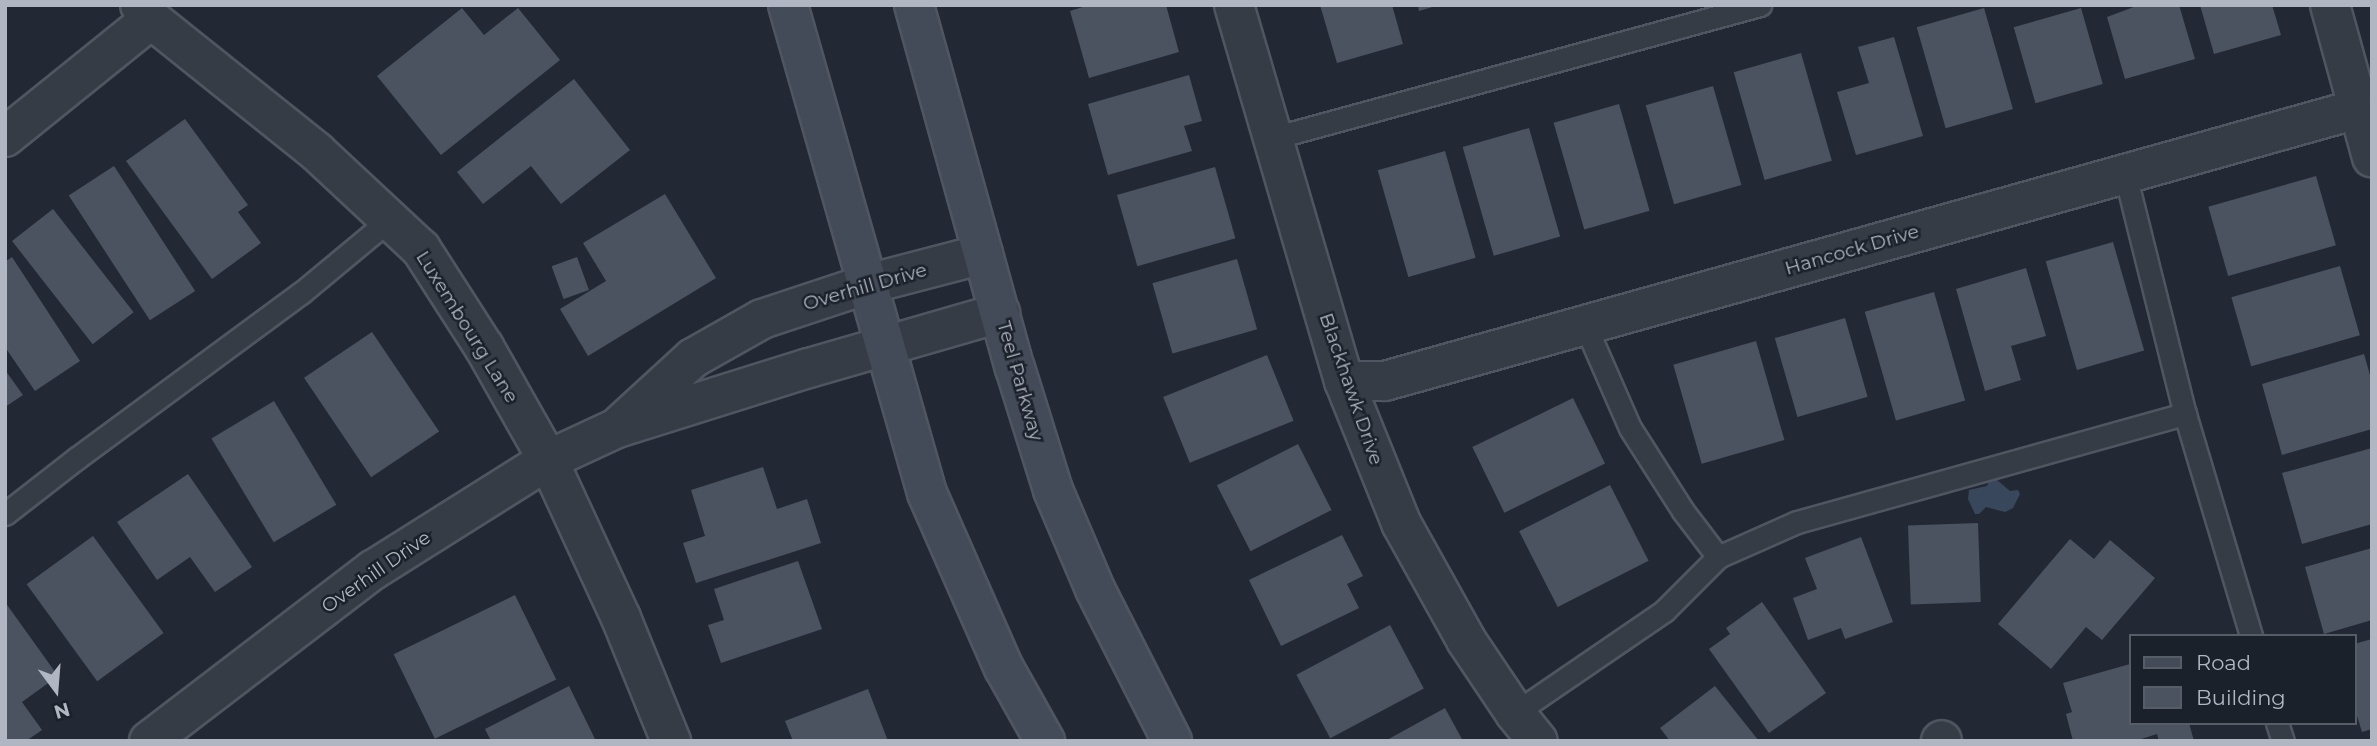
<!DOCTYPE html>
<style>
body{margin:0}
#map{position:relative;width:2377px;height:746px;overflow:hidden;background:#222935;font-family:Montserrat,sans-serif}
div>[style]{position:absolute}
.water>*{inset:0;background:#39475d}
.building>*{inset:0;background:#4b5361;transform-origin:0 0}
.roads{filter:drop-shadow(2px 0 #505661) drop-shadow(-2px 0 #505661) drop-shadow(0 2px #505661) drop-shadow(0 -2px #505661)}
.service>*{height:21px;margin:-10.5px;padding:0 10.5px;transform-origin:10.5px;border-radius:10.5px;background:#353c46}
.minor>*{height:38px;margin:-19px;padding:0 19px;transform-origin:19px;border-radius:19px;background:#353c46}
.tertiary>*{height:38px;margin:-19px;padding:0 19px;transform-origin:19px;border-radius:19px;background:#353c46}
.secondary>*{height:38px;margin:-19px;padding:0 19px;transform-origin:19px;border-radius:19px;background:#444b58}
span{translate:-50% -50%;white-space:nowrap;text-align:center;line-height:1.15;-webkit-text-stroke:5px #1b212a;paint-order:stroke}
.street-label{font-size:19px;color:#b0b6c2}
.frame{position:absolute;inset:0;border:7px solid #b0b6c2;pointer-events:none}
.legend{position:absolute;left:2129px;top:634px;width:228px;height:91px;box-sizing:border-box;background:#1b212a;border:2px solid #575d67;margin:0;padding:9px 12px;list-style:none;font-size:21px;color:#b0b6c2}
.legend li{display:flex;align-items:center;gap:14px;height:35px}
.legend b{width:35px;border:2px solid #575d67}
.north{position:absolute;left:21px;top:655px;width:70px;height:70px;-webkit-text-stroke:5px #1b212a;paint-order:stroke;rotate:164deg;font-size:19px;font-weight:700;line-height:28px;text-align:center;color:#b0b6c2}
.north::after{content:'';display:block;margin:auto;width:24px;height:32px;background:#b0b6c2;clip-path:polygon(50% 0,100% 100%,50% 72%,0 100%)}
</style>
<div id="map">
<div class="water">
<div style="clip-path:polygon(1996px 479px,2010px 491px,2018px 490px,2020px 494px,2013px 508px,2005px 512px,1986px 507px,1979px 514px,1975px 514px,1968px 499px,1969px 490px,1987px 486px,1989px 481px)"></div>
</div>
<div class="building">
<div style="clip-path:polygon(1089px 5px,1166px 5px,1179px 52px,1089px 78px,1070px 11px)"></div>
<div style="clip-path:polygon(1320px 5px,1392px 5px,1403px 44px,1337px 63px)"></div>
<div style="clip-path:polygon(1418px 5px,1435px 5px,1436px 6px,1419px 11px)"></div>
<div style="clip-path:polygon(2139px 5px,2179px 5px,2195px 59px,2125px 79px,2107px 17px)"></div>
<div style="clip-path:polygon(2200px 5px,2272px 5px,2281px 35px,2214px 54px)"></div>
<div style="clip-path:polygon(462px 8px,484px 35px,518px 8px,560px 60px,441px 155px,377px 76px)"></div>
<div style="left:1984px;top:8px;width:105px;height:70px;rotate:74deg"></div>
<div style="left:2081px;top:8px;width:79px;height:70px;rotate:74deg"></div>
<div style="clip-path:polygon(1894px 37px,1923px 136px,1856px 155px,1837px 92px,1869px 83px,1858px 47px)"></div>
<div style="left:1801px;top:53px;width:112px;height:70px;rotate:74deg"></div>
<div style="clip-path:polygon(1189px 75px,1202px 121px,1184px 126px,1192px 151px,1108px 175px,1088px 104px)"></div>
<div style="clip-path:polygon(574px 79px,630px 150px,561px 204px,531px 166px,483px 204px,457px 172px)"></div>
<div style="left:1713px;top:86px;width:103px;height:70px;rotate:74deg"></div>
<div style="left:1619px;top:104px;width:111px;height:68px;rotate:74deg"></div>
<div style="clip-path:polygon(185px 119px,248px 205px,238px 212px,261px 243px,212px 279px,126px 161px)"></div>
<div style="left:1529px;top:128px;width:113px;height:69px;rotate:74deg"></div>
<div style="left:1445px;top:151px;width:111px;height:70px;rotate:74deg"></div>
<div style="left:114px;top:166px;width:149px;height:54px;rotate:57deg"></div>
<div style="left:1215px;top:167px;width:74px;height:102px;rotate:74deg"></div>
<div style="left:2316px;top:176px;width:72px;height:112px;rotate:74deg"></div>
<div style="clip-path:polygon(665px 194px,716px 278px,588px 356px,560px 309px,606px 281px,583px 243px)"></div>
<div style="left:53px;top:209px;width:131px;height:52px;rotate:52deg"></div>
<div style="left:2113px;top:242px;width:113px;height:70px;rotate:74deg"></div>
<div style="clip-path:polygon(12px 257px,80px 361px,35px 391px,5px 347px,5px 262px)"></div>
<div style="left:577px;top:257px;width:35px;height:27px;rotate:70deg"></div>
<div style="left:1237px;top:259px;width:73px;height:88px;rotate:74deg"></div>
<div style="left:2340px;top:266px;width:72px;height:113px;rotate:74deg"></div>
<div style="clip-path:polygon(2026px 268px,2046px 336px,2011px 346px,2021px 380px,1985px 391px,1956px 289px)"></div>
<div style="left:1934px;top:292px;width:113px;height:72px;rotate:74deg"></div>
<div style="left:1845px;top:318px;width:82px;height:73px;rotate:74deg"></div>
<div style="left:372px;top:332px;width:120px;height:82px;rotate:56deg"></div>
<div style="left:1756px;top:341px;width:103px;height:86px;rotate:74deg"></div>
<div style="clip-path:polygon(2364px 354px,2372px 382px,2372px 429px,2282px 455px,2262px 384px)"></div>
<div style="left:1267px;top:355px;width:71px;height:112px;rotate:68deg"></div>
<div style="clip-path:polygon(5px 370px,23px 395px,5px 407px)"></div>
<div style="left:1573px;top:398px;width:73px;height:112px;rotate:64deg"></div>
<div style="left:274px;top:401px;width:121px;height:73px;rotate:59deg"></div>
<div style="left:1298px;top:444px;width:74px;height:91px;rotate:63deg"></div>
<div style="clip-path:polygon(2372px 448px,2372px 524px,2302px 544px,2282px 473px)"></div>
<div style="clip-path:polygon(763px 467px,777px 509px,807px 499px,821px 543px,696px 583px,683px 543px,705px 536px,691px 490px)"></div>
<div style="clip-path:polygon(188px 474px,252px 567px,215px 592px,190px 557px,157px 580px,117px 522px)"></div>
<div style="left:1610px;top:485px;width:85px;height:102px;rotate:63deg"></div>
<div style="left:1978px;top:523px;width:79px;height:70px;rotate:88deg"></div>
<div style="clip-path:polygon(1342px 535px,1363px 576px,1347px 584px,1359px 608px,1281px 646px,1249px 580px)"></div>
<div style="left:93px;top:536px;width:120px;height:82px;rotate:54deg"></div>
<div style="clip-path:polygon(1861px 537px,1893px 622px,1845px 639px,1841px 628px,1808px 640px,1793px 598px,1817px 589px,1805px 558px)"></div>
<div style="clip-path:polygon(2070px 539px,2094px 559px,2110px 540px,2155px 578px,2102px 640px,2086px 627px,2051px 669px,1998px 624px)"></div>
<div style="clip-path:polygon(2372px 548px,2372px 620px,2324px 634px,2305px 567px)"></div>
<div style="clip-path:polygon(798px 561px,822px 629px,721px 663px,708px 625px,724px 620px,714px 589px)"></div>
<div style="left:515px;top:595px;width:94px;height:135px;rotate:64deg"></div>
<div style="clip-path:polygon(5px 602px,58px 676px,22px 702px,42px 730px,26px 741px,5px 741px)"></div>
<div style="clip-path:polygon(1762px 602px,1826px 693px,1769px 733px,1709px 649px,1730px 634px,1726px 628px)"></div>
<div style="left:1390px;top:625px;width:72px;height:106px;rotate:62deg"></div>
<div style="clip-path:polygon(2372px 639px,2372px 729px,2362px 732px,2354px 706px,2354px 644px)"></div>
<div style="clip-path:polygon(2130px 664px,2130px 723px,2189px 723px,2194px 741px,2159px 741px,2157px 734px,2135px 741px,2073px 741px,2066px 714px,2072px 712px,2063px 683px)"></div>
<div style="clip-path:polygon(569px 686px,596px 741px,491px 741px,485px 729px)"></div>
<div style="clip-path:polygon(1715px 686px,1759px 741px,1670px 741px,1660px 728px)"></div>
<div style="clip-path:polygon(868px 689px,888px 741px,793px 741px,785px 721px)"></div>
<div style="clip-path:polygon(1445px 708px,1463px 741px,1385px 741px)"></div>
</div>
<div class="roads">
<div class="service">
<div style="left:1273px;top:138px;width:505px;rotate:-15.28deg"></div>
<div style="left:2125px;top:174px;width:247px;rotate:76deg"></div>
<div style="left:2185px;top:414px;width:232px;rotate:73.4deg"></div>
<div style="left:1585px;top:325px;width:112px;rotate:66.4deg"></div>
<div style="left:1630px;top:428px;width:98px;rotate:57.4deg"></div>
<div style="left:1683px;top:511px;width:58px;rotate:52.7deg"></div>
<div style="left:5px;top:514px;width:91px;rotate:-37.9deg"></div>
<div style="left:77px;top:458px;width:278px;rotate:-36.4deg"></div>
<div style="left:301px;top:293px;width:114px;rotate:-39.7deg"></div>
<div style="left:1515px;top:713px;width:181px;rotate:-34.4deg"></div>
<div style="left:1664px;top:611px;width:76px;rotate:-45deg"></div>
<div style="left:1718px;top:557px;width:86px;rotate:-23.9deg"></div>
<div style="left:1797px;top:522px;width:403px;rotate:-15.6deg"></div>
<div style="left:2277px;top:723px;width:19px;rotate:72deg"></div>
</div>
<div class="minor">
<div style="left:140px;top:5px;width:18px;rotate:52deg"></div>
<div style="left:151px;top:19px;width:213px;rotate:38.7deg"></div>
<div style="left:317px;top:152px;width:142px;rotate:43deg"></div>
<div style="left:421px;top:249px;width:117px;rotate:57.3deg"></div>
<div style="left:484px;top:347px;width:130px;rotate:60.5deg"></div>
<div style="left:548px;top:460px;width:174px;rotate:65.2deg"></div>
<div style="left:621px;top:618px;width:133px;rotate:67.9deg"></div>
<div style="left:1234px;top:5px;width:392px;rotate:73.7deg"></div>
<div style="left:1344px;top:381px;width:153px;rotate:68.1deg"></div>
<div style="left:1401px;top:523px;width:134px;rotate:60.9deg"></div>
<div style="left:1466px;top:640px;width:88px;rotate:56.1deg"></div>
<div style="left:1515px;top:713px;width:36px;rotate:51deg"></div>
<div style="left:2330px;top:5px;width:158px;rotate:74.6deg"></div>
<div style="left:5px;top:137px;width:188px;rotate:-38.9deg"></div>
<div style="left:1344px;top:381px;width:41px"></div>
<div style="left:1385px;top:381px;width:1009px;rotate:-15.63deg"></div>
<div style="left:1941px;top:741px;width:1px;rotate:-45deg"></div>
</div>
<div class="tertiary">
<div style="left:621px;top:424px;width:98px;rotate:-42.5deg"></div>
<div style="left:693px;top:358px;width:79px;rotate:-29.5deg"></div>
<div style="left:762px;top:319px;width:112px;rotate:-18.3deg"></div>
<div style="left:868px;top:284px;width:119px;rotate:-14.6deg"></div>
<div style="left:149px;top:741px;width:282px;rotate:-37.4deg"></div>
<div style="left:373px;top:570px;width:207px;rotate:-32.2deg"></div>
<div style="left:548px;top:460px;width:76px;rotate:-24.9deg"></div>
<div style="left:617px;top:428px;width:201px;rotate:-17.4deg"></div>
<div style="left:809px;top:368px;width:199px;rotate:-16.1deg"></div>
</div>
<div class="secondary">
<div style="left:788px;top:5px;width:507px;rotate:74.1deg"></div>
<div style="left:927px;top:493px;width:191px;rotate:66.3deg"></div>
<div style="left:1004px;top:668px;width:84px;rotate:60.7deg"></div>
<div style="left:914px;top:5px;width:377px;rotate:74.5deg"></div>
<div style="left:1015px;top:368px;width:128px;rotate:72.7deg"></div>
<div style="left:1053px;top:490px;width:108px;rotate:67deg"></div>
<div style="left:1095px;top:589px;width:170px;rotate:63.1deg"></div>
</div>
</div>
<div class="street-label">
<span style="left:1852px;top:250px;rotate:-16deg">Hancock Drive</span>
<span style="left:865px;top:287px;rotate:-16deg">Overhill Drive</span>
<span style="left:467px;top:327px;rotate:58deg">Luxembourg Lane</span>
<span style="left:1020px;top:381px;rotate:74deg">Teel Parkway</span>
<span style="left:1351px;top:389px;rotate:71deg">Blackhawk Drive</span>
<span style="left:376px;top:572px;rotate:-35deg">Overhill Drive</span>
</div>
<div class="frame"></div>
<ul class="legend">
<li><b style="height:9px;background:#444b58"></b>Road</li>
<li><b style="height:19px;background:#4b5361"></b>Building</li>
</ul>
<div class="north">N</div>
</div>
